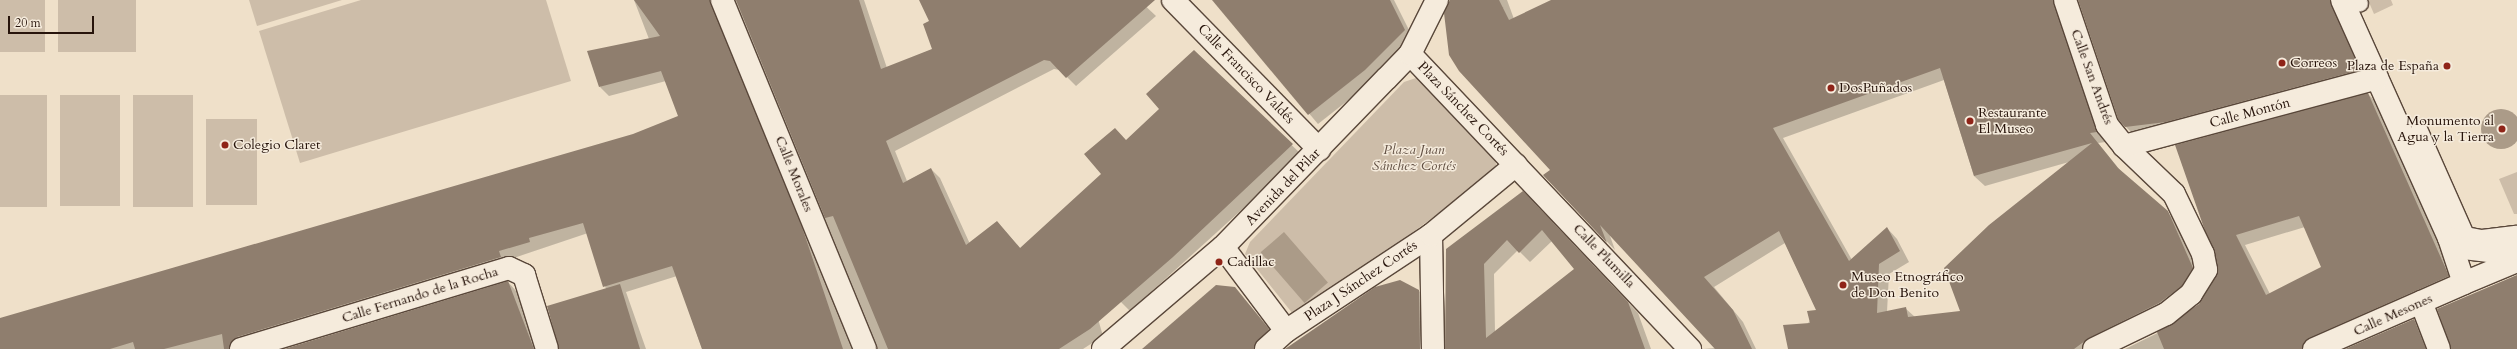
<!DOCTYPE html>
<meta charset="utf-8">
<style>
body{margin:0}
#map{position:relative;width:2517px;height:349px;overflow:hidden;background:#efe0c9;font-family:Cardo,serif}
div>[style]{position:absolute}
.green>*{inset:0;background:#cdbda9;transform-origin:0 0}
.water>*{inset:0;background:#ab9b88;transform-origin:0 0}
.round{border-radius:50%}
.shadow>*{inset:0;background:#0003}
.building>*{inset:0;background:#8f7e6e}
.roads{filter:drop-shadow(1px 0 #59473a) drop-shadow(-1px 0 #59473a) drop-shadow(0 1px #59473a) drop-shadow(0 -1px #59473a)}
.lane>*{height:16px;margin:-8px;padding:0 8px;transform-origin:8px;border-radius:8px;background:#f5ebdc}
.street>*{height:22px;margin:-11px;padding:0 11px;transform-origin:11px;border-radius:11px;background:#f5ebdc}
.dots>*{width:11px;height:11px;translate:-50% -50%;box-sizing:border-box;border:2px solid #f5ebdc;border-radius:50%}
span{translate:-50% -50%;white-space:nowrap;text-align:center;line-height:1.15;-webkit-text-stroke:3px #f5ebdc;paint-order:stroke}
.poi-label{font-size:14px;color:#27140b}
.left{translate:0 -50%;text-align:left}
.right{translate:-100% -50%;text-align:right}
.street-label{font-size:14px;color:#27140b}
.park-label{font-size:14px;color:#614f42;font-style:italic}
.scale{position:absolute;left:8px;top:16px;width:86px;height:18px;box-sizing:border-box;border:2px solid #27140b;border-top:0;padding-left:5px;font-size:12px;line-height:14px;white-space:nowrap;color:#27140b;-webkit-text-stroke:3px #f5ebdc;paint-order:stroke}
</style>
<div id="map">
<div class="green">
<div style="left:0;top:0;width:45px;height:52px"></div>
<div style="left:58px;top:0;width:78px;height:52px"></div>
<div style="clip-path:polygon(249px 0,342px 0,257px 26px)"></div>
<div style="clip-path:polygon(361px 0,546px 0,571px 81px,300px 163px,259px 31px)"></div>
<div style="clip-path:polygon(2368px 0,2391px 0,2393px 5px,2374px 14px)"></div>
<div style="clip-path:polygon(1419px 77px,1494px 153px,1497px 170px,1309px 309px,1293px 314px,1245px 254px,1250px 242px,1404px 82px)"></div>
<div style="left:0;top:95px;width:47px;height:112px"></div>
<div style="left:60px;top:95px;width:60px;height:111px"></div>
<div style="left:133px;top:95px;width:60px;height:112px"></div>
<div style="left:206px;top:119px;width:51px;height:86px"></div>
<div style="clip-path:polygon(2517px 172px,2517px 214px,2514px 214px,2499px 179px)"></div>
</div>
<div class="water">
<div class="round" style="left:2481px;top:109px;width:40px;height:40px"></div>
<div style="left:1284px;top:232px;width:67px;height:31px;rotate:49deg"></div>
</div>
<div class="shadow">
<div style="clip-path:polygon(634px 0,725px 0,856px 349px,702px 349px,677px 276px,626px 292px,646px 349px,559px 349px,606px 289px,588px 233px,243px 349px,0 349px,0 319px,633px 135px,680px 117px,666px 81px,609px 96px,600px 87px,649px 39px)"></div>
<div style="clip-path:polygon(735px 0,864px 0,887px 68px,933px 49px,933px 0,1139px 0,1156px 16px,1076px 86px,1060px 70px,1054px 69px,895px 151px,907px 181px,931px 169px,940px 178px,970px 244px,1006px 232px,1021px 249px,1070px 222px,1103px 336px,1083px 349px,877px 349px)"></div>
<div style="clip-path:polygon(1213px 0,1394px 0,1414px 40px,1375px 79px,1318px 124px)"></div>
<div style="clip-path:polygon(evenodd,1453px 0,1507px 0,1514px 19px,1554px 0,2071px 0,2063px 15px,2106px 142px,2098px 143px,2124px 175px,2178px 222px,2203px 278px,2098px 349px,1789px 349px,1817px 311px,1785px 243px,1714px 287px,1743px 322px,1756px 349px,1703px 349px,1715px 348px,1609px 233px,1615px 250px,1544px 176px,1551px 170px,1453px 0,1944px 80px,1974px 176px,1985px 186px,2069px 162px,1961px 312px,1915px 317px,1905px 308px,1887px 312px,1889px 274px,1909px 262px,1897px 239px,1887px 228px,1852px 260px,1783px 138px,1944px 80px)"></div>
<div style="clip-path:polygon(2079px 0,2337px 0,2369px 80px,2136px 137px,2126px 127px)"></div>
<div style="clip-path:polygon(1194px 51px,1302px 155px,1130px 311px,1121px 302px,1103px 174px,1127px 141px,1160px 109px)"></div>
<div style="clip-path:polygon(evenodd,2368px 94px,2378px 104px,2458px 286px,2318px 349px,2125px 349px,2174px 325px,2200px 304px,2218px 276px,2216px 251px,2368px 94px,2305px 227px,2322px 268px,2270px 294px,2245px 245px,2305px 227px)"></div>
<div style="clip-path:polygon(evenodd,1533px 202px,1638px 313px,1651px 349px,1447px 349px,1447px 250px,1533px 202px,1552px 241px,1576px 269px,1495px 332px,1494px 274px,1518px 250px,1530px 262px,1552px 241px)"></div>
<div style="clip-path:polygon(508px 282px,517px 292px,539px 349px,288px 349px)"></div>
<div style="clip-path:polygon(1235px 288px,1279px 340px,1269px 349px,1148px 349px)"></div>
<div style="clip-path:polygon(1419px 291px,1429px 301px,1431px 349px,1288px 349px)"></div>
<div style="clip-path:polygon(2414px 320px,2424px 330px,2431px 349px,2348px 349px)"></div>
</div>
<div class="building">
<div style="clip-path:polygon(634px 0,710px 0,802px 227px,843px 349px,702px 349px,672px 266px,603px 287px,583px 223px,529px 238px,530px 242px,499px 251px,501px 257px,237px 337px,229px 349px,224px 349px,222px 334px,164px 349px,135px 349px,133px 342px,110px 349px,0 349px,0 318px,633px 134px,678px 116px,661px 71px,599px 87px,587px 51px,660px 36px)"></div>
<div style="clip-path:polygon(736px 0,859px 0,881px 69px,932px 49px,923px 24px,929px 21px,919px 0,1155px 0,1066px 78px,1050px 61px,1044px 60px,886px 141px,903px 183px,931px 168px,966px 245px,997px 221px,1020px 248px,1101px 174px,1084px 154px,1115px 128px,1126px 140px,1159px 109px,1146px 94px,1194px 50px,1293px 144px,1173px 257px,1090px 329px,1059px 349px,888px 349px,833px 216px,825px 218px)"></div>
<div style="clip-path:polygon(1212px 0,1390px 0,1405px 30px,1365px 70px,1308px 115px)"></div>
<div style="clip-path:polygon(evenodd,1450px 0,1499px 0,1509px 20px,1551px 0,2053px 0,2097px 132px,2090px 133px,2118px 168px,2168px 211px,2193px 268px,2182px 286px,2159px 303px,2089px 338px,2074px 349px,1788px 349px,1783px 325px,1810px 323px,1807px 311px,1816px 310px,1779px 231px,1704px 277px,1733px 310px,1752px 349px,1715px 349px,1600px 225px,1607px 243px,1543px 175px,1550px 170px,1459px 71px,1449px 55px,1444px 13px,1450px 0,1940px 68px,1974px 176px,2092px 143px,1989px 225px,1944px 268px,1960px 311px,1908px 317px,1906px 307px,1877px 313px,1879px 264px,1900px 251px,1887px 227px,1849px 261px,1773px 128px,1940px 68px)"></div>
<div style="clip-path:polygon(2078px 0,2330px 0,2360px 70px,2166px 122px,2125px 127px,2118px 119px)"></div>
<div style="clip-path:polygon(evenodd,2368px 93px,2449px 276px,2309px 338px,2302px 349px,2164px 349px,2157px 332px,2199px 304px,2218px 268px,2175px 145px,2368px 93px,2299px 216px,2321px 267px,2266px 295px,2236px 235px,2299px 216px)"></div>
<div style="clip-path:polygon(evenodd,1523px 191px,1628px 302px,1645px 349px,1445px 349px,1446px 249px,1523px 191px,1542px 230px,1574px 269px,1486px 338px,1484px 264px,1507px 240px,1519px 253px,1542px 230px)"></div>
<div style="clip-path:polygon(2517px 275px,2517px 349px,2451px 349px,2437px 309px)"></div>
<div style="clip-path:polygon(1400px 280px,1419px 290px,1420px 349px,1285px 349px,1375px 287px)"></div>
<div style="clip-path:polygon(508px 281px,534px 349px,284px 349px)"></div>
<div style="clip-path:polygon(620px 284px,640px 349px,559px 349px,547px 306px)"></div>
<div style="clip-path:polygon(1216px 285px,1235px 287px,1269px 329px,1254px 349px,1142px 349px)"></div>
<div style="clip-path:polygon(2414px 319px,2426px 349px,2345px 349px)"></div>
</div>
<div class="roads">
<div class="lane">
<div style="left:2358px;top:0;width:4px;rotate:63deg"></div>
<div style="left:2419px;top:129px;width:116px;rotate:66.1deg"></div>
<div style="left:2466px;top:235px;width:16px;rotate:11deg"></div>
<div style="left:2482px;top:238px;width:35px;rotate:-7deg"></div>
</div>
<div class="street">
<div style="left:722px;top:0;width:377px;rotate:67.7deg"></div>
<div style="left:1173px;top:0;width:209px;rotate:45.6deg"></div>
<div style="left:2065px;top:0;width:132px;rotate:71.4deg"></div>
<div style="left:2107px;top:125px;width:27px;rotate:51deg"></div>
<div style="left:2124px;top:146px;width:69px;rotate:43.8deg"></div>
<div style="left:2174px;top:194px;width:67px;rotate:64.2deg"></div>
<div style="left:2203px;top:254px;width:16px;rotate:79deg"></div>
<div style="left:2206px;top:270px;width:28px;rotate:122deg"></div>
<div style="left:2191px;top:294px;width:32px;rotate:141deg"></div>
<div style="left:2166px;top:314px;width:80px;rotate:154.1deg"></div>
<div style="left:2342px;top:0;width:261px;rotate:65.8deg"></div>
<div style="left:2449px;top:238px;width:47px;rotate:71.6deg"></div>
<div style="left:2464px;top:283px;width:57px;rotate:-22.5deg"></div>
<div style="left:1410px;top:54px;width:407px;rotate:46.5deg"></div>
<div style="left:2124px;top:146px;width:262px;rotate:-15deg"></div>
<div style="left:1431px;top:235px;width:114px;rotate:89deg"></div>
<div style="left:2449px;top:238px;width:18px;rotate:34deg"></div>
<div style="left:2464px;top:248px;width:25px;rotate:7deg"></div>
<div style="left:2489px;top:251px;width:28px;rotate:-6deg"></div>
<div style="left:1223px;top:247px;width:105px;rotate:53.1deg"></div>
<div style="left:1286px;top:331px;width:174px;rotate:-33.5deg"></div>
<div style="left:1431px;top:235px;width:110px;rotate:-39.5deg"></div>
<div style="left:2421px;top:302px;width:50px;rotate:69deg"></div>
<div style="left:241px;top:349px;width:280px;rotate:-16.8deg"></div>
<div style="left:509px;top:268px;width:17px;rotate:25deg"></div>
<div style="left:524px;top:275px;width:77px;rotate:72.7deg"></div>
<div style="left:1103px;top:349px;width:157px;rotate:-40.4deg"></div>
<div style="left:1223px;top:247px;width:235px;rotate:-45.9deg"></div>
<div style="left:1387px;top:78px;width:33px;rotate:-46deg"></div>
<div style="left:1410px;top:54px;width:60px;rotate:-63.4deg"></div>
<div style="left:1266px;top:349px;width:27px;rotate:-42deg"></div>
<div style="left:2314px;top:349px;width:164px;rotate:-23.7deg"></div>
</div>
</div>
<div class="dots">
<div style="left:2282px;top:63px;background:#8f2418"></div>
<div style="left:2447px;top:66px;background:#8f2418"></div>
<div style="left:1831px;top:88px;background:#8f2418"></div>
<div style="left:1970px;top:121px;background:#8f2418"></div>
<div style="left:2502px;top:129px;background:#8f2418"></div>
<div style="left:225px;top:145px;background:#8f2418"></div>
<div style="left:1219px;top:262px;background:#8f2418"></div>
<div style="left:1843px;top:285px;background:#8f2418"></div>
</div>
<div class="poi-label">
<span class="left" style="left:2290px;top:63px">Correos</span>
<span class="right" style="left:2439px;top:66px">Plaza de España</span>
<span class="left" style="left:1839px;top:88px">DosPuñados</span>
<span class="left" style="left:1978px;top:121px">Restaurante<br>El Museo</span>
<span class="right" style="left:2494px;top:129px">Monumento al<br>Agua y la Tierra</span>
<span class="left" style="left:233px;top:145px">Colegio Claret</span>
<span class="left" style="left:1227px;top:262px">Cadillac</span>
<span class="left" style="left:1851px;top:285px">Museo Etnográfico<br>de Don Benito</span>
</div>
<div class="street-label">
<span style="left:1246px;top:74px;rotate:46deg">Calle Francisco Valdés</span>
<span style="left:2092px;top:77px;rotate:70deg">Calle San Andrés</span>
<span style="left:1463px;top:109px;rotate:46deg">Plaza Sánchez Cortés</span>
<span style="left:2250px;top:113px;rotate:-15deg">Calle Montón</span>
<span style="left:794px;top:174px;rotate:68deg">Calle Morales</span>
<span style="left:1283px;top:187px;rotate:-46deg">Avenida del Pilar</span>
<span style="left:1604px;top:256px;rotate:46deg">Calle Plumilla</span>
<span style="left:1361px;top:281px;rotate:-34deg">Plaza J Sánchez Cortés</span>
<span style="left:420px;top:295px;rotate:-17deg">Calle Fernando de la Rocha</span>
<span style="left:2393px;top:315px;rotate:-24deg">Calle Mesones</span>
</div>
<div class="park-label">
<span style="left:1414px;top:158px">Plaza Juan<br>Sánchez Cortés</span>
</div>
<div class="scale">20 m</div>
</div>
